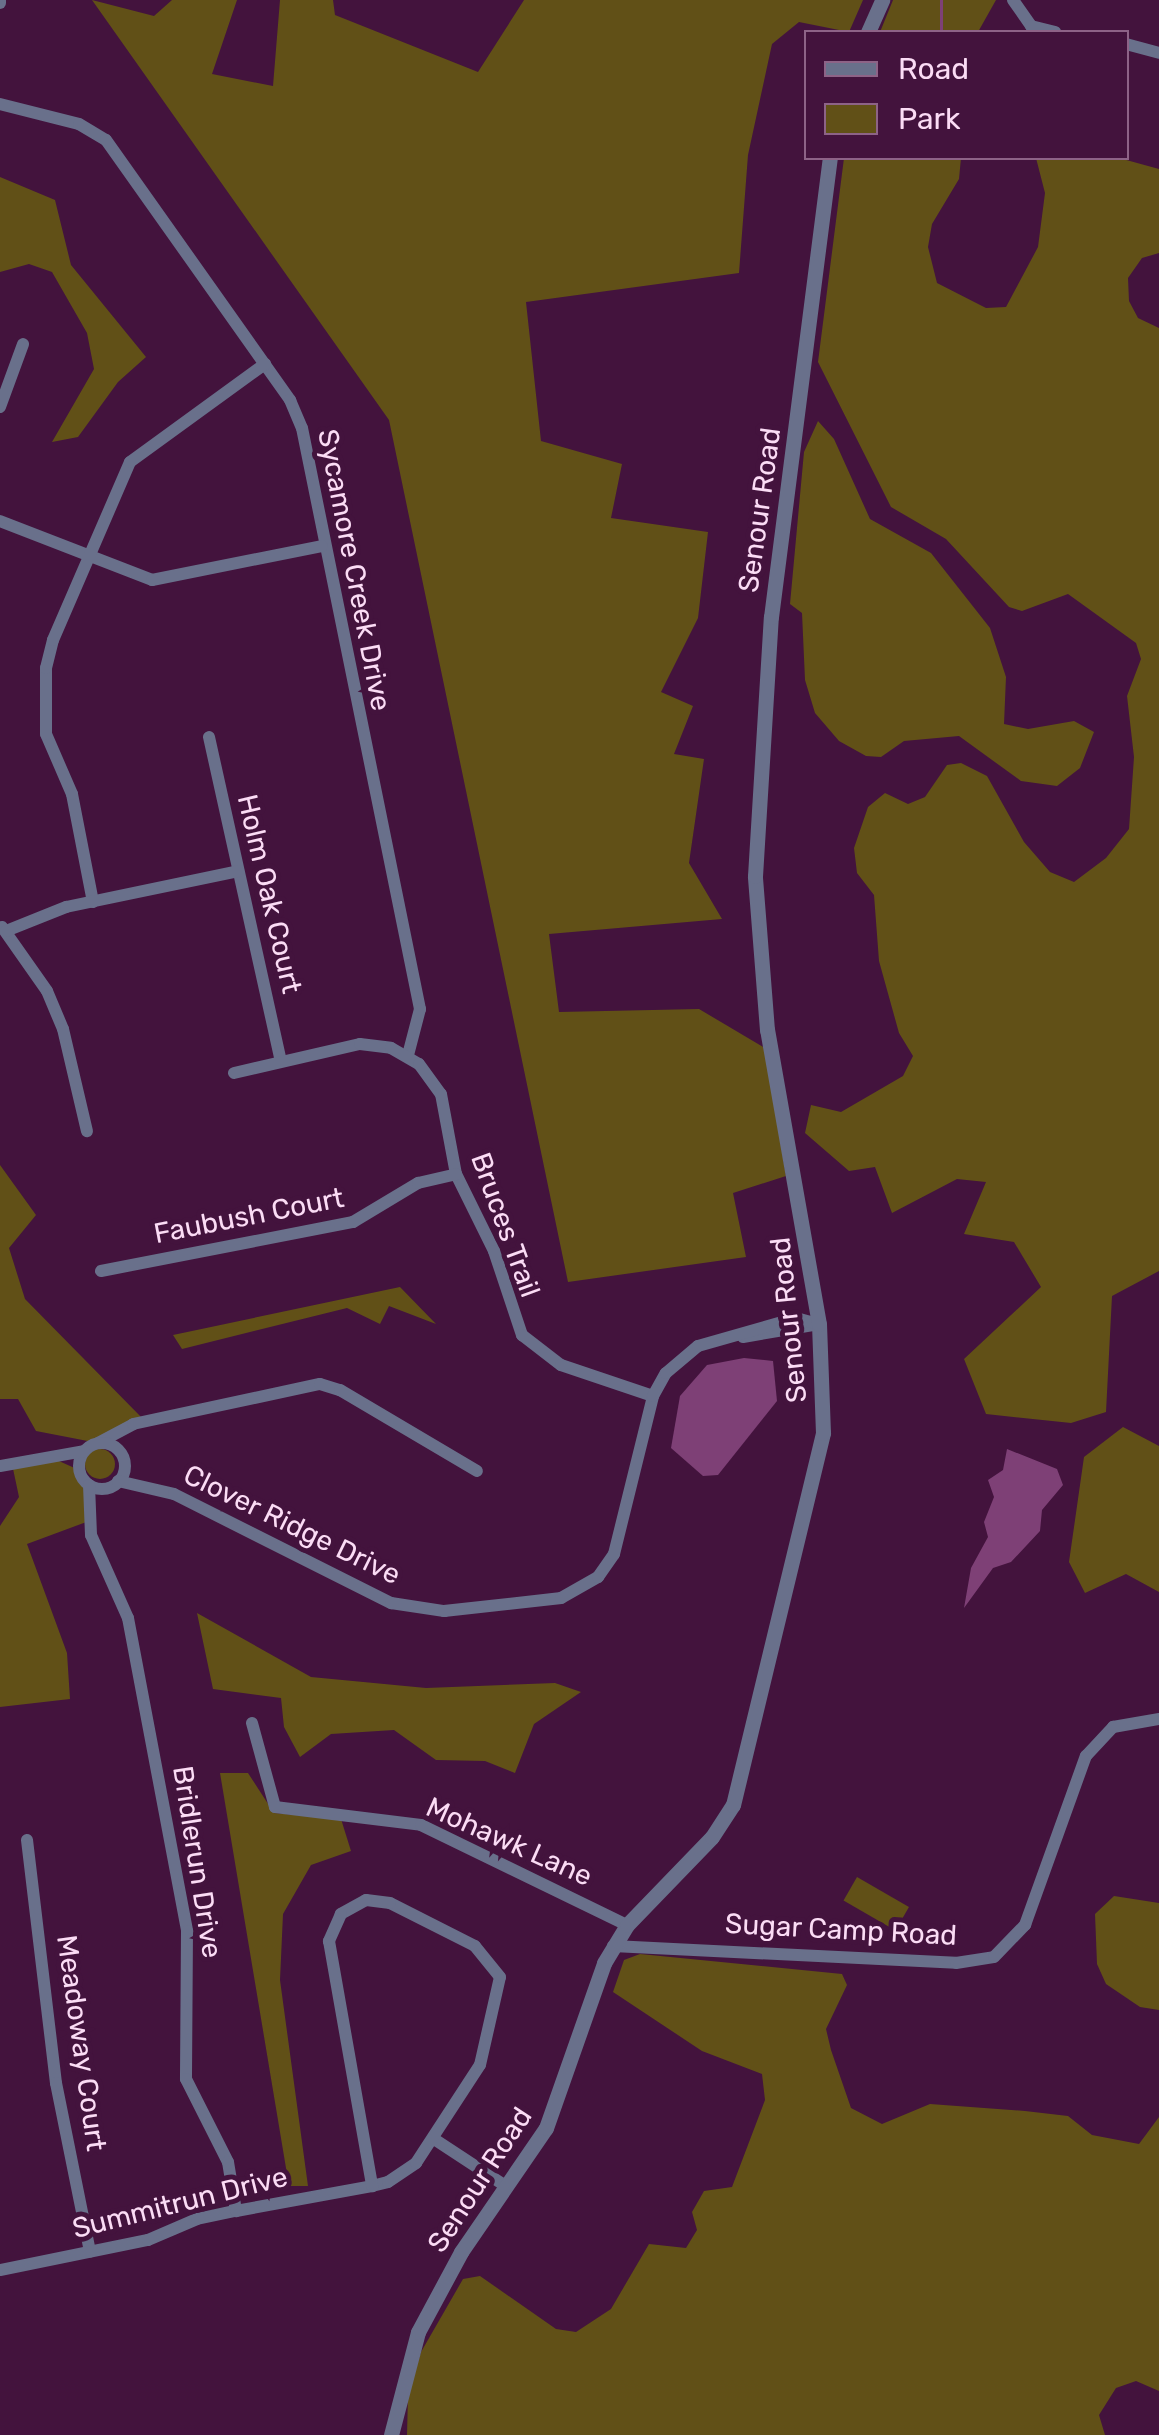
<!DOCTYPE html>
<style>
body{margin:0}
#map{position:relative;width:1159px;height:2435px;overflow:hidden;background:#43133d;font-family:Rubik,sans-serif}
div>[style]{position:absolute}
.green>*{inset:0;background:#615017;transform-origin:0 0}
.round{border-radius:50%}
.water>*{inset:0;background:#7e4076}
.stream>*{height:2.5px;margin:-1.25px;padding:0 1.25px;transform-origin:1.25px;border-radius:1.25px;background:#7e4076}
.minor>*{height:12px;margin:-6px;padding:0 6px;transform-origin:6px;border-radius:6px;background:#69708b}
.minor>.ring{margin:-6px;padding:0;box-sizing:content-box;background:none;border:12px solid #69708b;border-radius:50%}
.tertiary>*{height:15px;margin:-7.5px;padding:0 7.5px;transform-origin:7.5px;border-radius:7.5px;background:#69708b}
span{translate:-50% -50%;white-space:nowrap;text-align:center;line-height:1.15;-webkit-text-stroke:10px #43133d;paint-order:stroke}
.street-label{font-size:28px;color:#fbdcf5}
.legend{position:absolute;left:804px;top:30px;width:325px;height:130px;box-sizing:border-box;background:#43133d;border:2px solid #8d6387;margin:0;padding:12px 18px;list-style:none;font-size:30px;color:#fbdcf5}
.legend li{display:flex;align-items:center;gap:20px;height:50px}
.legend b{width:50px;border:2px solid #8d6387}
</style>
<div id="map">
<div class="green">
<div style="clip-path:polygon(92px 0,154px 16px,172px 0,237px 0,212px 74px,273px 86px,280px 0,333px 0,335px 15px,478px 72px,524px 0,863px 0,849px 32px,799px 22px,772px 44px,748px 155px,739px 273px,526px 302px,541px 441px,622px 464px,611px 518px,708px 532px,698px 618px,661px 692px,693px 706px,674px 754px,704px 759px,689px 863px,722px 919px,549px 934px,559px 1012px,699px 1009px,765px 1048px,786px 1176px,733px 1193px,746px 1257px,568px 1282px,389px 420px)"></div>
<div style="clip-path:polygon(893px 0,996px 0,978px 32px,880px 32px)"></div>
<div style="clip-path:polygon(844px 158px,961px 158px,959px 179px,932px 224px,928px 247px,937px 283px,986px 308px,1006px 307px,1038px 247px,1045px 193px,1036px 158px,1119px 158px,1159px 169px,1159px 253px,1142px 258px,1128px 278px,1129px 301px,1138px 318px,1159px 328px,1159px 1271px,1112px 1296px,1106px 1412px,1071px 1423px,986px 1414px,964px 1359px,1041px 1287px,1014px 1242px,964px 1234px,986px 1182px,957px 1179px,892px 1213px,875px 1167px,849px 1171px,805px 1133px,811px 1105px,841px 1112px,903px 1076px,913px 1056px,899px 1033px,879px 961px,874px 895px,857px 873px,854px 848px,868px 807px,885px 793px,908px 804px,925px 797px,947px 765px,961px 763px,987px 776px,1024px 842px,1050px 872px,1074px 882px,1106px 858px,1129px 829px,1134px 757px,1127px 696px,1141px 659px,1136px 643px,1068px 594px,1022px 611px,1009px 607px,946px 539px,891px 507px,818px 362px)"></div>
<div style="clip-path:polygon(0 177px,55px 200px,71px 265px,146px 357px,118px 382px,78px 437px,52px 442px,94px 369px,87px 333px,52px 272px,29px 264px,0 272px)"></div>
<div style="clip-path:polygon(818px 421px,834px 439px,870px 519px,931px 553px,990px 628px,1006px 677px,1004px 724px,1028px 729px,1074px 721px,1094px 732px,1080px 768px,1057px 786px,1021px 781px,959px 736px,904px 741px,881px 757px,866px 756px,839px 741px,815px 713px,805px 680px,802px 613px,790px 604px,804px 452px)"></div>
<div style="clip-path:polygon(0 1165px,36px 1215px,9px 1248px,25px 1299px,145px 1421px,98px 1443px,36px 1431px,18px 1399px,0 1399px)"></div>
<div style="clip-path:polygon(400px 1287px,436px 1324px,389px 1306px,380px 1324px,347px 1308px,182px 1349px,173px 1335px)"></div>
<div style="clip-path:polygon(1123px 1427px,1159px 1446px,1159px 1592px,1126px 1574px,1085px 1593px,1069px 1562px,1084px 1457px)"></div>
<div class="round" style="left:85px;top:1449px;width:30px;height:30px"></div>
<div style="clip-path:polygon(50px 1457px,79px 1470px,89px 1485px,89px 1521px,27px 1544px,67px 1653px,70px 1699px,0 1707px,0 1526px,19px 1497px,12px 1464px)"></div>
<div style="clip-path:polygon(197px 1613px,311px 1677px,426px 1688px,555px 1683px,581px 1692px,534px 1724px,515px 1773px,485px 1761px,436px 1760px,394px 1730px,331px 1734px,300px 1757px,284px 1727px,281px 1698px,213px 1689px)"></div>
<div style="clip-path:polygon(220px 1773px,248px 1773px,274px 1813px,341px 1819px,351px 1851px,311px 1865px,283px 1914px,280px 1980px,308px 2186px,289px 2186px)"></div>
<div style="left:857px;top:1877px;width:60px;height:27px;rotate:30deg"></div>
<div style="clip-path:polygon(1114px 1896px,1159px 1903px,1159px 2010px,1140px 2007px,1106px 1984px,1097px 1964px,1095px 1914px)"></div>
<div style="clip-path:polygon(640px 1954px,842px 1974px,847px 1985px,826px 2029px,831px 2050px,851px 2108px,882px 2124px,930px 2104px,1025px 2111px,1068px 2116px,1092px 2135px,1139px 2144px,1159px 2117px,1159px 2391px,1136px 2381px,1116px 2388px,1099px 2415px,1105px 2435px,407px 2435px,408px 2395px,421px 2352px,463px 2279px,480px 2276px,556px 2329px,576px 2332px,611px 2309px,649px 2244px,686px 2248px,697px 2230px,692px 2212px,704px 2191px,732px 2187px,765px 2100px,762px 2074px,702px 2051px,613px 1992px,624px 1960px)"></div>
</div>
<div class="water">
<div style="clip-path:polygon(744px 1358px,773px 1361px,777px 1401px,718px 1475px,703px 1476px,671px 1448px,680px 1396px,707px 1365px)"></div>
<div style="clip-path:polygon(1007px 1449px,1057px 1469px,1063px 1485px,1042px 1510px,1040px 1531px,1011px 1562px,993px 1568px,964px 1608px,971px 1568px,988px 1537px,984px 1522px,994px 1497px,988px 1480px,1003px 1470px)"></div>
</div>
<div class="stream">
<div style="left:941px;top:32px;width:32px;rotate:-90deg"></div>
</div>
<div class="minor">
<div style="left:1013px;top:0;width:32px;rotate:55deg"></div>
<div style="left:1031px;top:26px;width:25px;rotate:14deg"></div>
<div style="left:0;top:3px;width:3px;rotate:-90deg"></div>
<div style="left:1126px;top:44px;width:34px;rotate:15deg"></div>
<div style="left:0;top:104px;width:81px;rotate:14.2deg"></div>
<div style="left:79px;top:124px;width:31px;rotate:31deg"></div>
<div style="left:106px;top:140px;width:319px;rotate:54.7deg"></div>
<div style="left:290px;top:400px;width:30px;rotate:67deg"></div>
<div style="left:302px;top:428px;width:593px;rotate:78.52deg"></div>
<div style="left:420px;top:1009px;width:48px;rotate:104.6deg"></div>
<div style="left:0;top:407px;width:67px;rotate:-69.9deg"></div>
<div style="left:0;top:521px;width:163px;rotate:21.2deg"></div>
<div style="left:152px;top:580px;width:173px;rotate:-11.3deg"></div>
<div style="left:209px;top:737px;width:332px;rotate:77.5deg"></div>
<div style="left:93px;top:902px;width:110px;rotate:-101deg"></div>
<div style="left:72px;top:794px;width:65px;rotate:-113.4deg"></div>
<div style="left:46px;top:734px;width:66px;rotate:-90deg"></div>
<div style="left:46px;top:668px;width:29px;rotate:-76deg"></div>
<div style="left:53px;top:640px;width:194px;rotate:-66.6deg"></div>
<div style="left:130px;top:462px;width:167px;rotate:-36deg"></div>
<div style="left:2px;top:927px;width:78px;rotate:54.9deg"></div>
<div style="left:47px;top:991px;width:41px;rotate:67.2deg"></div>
<div style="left:63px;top:1029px;width:105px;rotate:76.8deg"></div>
<div style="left:6px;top:931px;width:65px;rotate:-21.8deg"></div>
<div style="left:66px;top:907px;width:176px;rotate:-11.8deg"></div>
<div style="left:234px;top:1073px;width:129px;rotate:-13deg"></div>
<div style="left:360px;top:1044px;width:31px;rotate:7deg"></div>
<div style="left:391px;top:1048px;width:32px;rotate:30deg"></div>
<div style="left:419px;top:1064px;width:37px;rotate:54deg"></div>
<div style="left:441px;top:1094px;width:81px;rotate:79.4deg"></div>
<div style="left:456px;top:1174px;width:86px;rotate:63.7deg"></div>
<div style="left:494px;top:1251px;width:89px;rotate:71.6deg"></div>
<div style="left:522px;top:1335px;width:49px;rotate:37.6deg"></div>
<div style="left:561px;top:1365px;width:97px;rotate:18.6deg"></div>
<div style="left:101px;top:1271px;width:257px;rotate:-11deg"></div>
<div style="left:353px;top:1222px;width:76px;rotate:-31deg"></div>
<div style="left:418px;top:1183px;width:39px;rotate:-13deg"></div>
<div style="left:743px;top:1337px;width:77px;rotate:-9.7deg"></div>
<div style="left:98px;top:1443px;width:40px;rotate:-28deg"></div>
<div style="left:133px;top:1424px;width:191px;rotate:-12.1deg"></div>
<div style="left:320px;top:1384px;width:21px;rotate:17deg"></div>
<div style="left:340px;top:1390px;width:159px;rotate:30.6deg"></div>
<div class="ring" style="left:79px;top:1443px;width:34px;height:34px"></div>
<div style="left:0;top:1466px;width:85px;rotate:-10.1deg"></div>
<div style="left:118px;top:1481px;width:57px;rotate:13.1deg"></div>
<div style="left:174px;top:1494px;width:243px;rotate:26.7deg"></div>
<div style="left:391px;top:1603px;width:54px;rotate:8.6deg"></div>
<div style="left:444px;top:1611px;width:118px;rotate:-6.3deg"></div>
<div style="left:561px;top:1598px;width:43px;rotate:-29.6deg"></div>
<div style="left:598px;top:1577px;width:28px;rotate:-55deg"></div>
<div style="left:614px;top:1554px;width:163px;rotate:-76.1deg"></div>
<div style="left:653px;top:1396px;width:26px;rotate:-61deg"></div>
<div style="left:666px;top:1373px;width:42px;rotate:-40.2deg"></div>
<div style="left:698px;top:1346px;width:102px;rotate:-15.9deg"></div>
<div style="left:796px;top:1318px;width:24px;rotate:15deg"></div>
<div style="left:89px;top:1485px;width:50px;rotate:87.7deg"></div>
<div style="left:91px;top:1535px;width:91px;rotate:66deg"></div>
<div style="left:128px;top:1618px;width:319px;rotate:79.3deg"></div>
<div style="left:187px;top:1931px;width:148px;rotate:90.4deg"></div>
<div style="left:186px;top:2079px;width:93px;rotate:63.2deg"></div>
<div style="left:228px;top:2162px;width:50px;rotate:80.7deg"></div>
<div style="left:252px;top:1723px;width:87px;rotate:74.7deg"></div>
<div style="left:275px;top:1807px;width:147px;rotate:7deg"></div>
<div style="left:421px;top:1825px;width:229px;rotate:25.9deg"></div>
<div style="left:27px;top:1840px;width:245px;rotate:83.2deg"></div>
<div style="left:56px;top:2083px;width:172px;rotate:78.6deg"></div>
<div style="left:613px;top:1946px;width:343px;rotate:2.8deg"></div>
<div style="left:956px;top:1963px;width:38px;rotate:-9deg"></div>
<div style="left:994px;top:1957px;width:45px;rotate:-45.9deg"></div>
<div style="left:1025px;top:1925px;width:180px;rotate:-70.2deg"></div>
<div style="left:1086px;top:1756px;width:40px;rotate:-47deg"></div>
<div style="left:1113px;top:1727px;width:47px;rotate:-9.9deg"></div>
<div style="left:434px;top:2139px;width:87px;rotate:33.3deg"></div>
<div style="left:0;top:2270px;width:151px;rotate:-11.5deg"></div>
<div style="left:148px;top:2240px;width:53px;rotate:-23.2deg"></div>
<div style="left:197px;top:2219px;width:40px;rotate:-12deg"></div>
<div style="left:236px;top:2211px;width:138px;rotate:-10.4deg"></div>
<div style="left:372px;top:2186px;width:16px;rotate:-14deg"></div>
<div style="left:388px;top:2182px;width:34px;rotate:-34deg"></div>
<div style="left:416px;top:2163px;width:117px;rotate:-56.9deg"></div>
<div style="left:480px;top:2065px;width:90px;rotate:-77.2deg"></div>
<div style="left:500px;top:1977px;width:40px;rotate:-129deg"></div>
<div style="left:475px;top:1946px;width:95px;rotate:-153.2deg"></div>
<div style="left:390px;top:1903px;width:24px;rotate:-173deg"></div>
<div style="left:366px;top:1900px;width:29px;rotate:151deg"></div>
<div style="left:341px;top:1914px;width:30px;rotate:114deg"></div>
<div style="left:329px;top:1941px;width:249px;rotate:80deg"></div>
</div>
<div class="tertiary">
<div style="left:868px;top:32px;width:35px;rotate:-66deg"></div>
<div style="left:391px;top:2435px;width:106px;rotate:-75.3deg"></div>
<div style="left:418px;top:2332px;width:91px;rotate:-61.7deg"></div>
<div style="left:461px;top:2252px;width:150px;rotate:-55.6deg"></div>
<div style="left:546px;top:2128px;width:175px;rotate:-70.6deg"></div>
<div style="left:604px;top:1963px;width:44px;rotate:-58.8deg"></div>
<div style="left:627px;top:1925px;width:122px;rotate:-46deg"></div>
<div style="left:712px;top:1837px;width:38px;rotate:-57deg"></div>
<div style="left:733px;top:1805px;width:383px;rotate:-76.4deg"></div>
<div style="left:823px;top:1433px;width:109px;rotate:-92.1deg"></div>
<div style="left:819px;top:1324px;width:299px;rotate:-100deg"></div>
<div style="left:767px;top:1030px;width:154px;rotate:-94.5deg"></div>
<div style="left:755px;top:876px;width:259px;rotate:-86.5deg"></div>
<div style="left:771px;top:617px;width:463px;rotate:-82.7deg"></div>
</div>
<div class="street-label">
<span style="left:760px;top:510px;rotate:-82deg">Senour Road</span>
<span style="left:354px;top:570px;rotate:79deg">Sycamore Creek Drive</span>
<span style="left:269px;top:894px;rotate:77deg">Holm Oak Court</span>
<span style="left:249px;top:1216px;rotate:-11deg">Faubush Court</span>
<span style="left:505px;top:1225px;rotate:70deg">Bruces Trail</span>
<span style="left:789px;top:1320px;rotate:-96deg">Senour Road</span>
<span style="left:292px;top:1525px;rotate:26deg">Clover Ridge Drive</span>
<span style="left:509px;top:1842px;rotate:24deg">Mohawk Lane</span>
<span style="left:197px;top:1862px;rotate:81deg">Bridlerun Drive</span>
<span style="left:841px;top:1930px;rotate:3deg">Sugar Camp Road</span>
<span style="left:81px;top:2043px;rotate:82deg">Meadoway Court</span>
<span style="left:480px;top:2180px;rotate:-57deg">Senour Road</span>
<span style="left:180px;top:2203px;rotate:-14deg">Summitrun Drive</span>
</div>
<ul class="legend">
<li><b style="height:12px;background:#69708b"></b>Road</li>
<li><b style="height:28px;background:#615017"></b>Park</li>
</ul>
</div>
